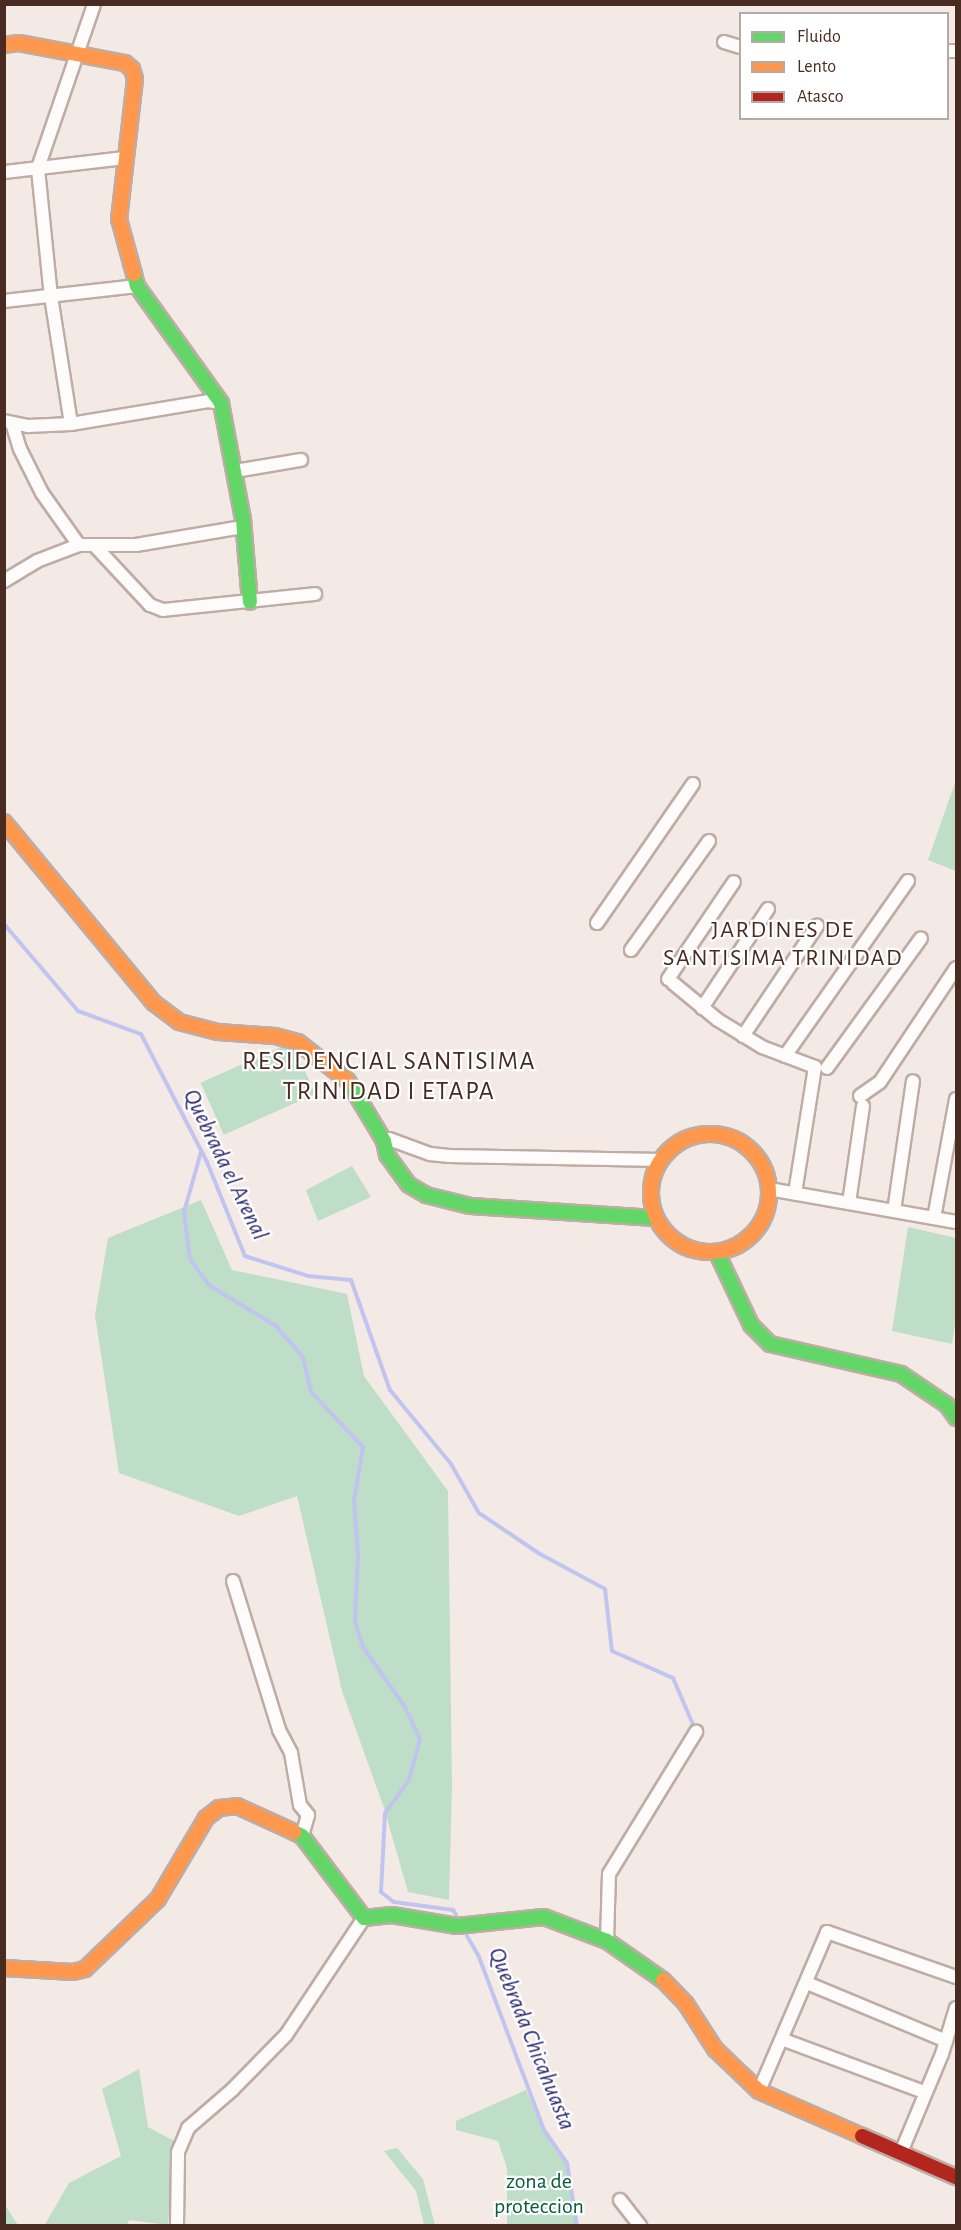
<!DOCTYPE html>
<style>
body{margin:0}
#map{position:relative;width:961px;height:2230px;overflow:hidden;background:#f3eae6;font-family:"Alegreya Sans",sans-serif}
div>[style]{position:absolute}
.green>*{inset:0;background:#bedec8;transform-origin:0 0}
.stream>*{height:4px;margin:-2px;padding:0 2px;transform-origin:2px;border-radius:2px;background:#c1c4ee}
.roads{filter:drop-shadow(2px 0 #beaca5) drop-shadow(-2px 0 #beaca5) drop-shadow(0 2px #beaca5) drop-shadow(0 -2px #beaca5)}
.street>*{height:12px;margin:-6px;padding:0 6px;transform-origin:6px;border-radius:6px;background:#fdfcfb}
.fast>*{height:14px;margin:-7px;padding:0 7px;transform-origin:7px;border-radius:7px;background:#63d668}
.slow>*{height:14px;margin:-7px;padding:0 7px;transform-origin:7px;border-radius:7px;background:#ff974d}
.slow>.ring{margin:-7px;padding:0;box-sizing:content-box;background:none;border:14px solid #ff974d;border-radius:50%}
.jam>*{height:14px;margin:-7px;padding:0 7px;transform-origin:7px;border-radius:7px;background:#b3261e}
span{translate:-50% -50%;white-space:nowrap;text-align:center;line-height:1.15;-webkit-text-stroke:4.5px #fff;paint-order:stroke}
.park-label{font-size:22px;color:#065d3a}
.neighbourhood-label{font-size:24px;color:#4a2b21;letter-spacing:1.5px}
.water-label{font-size:24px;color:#2a2970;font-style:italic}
.quarter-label{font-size:26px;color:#4a2b21;letter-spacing:1.5px}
.frame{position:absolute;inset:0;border:6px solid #4a2b21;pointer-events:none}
.legend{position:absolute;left:739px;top:12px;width:210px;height:108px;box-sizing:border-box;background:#fff;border:2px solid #b7aaa6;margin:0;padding:8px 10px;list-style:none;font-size:18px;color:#4a2b21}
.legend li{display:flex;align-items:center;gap:12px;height:30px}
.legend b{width:30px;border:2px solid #b7aaa6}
</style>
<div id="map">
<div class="green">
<div style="clip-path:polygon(956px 780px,956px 871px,928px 860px)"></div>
<div style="left:292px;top:1042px;width:57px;height:100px;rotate:66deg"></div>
<div style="clip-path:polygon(352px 1166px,371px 1197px,318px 1221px,306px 1190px)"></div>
<div style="clip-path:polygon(201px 1200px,232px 1270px,347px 1294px,364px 1376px,448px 1491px,452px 1785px,449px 1900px,408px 1892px,384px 1808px,342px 1691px,297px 1496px,239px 1516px,119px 1473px,95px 1315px,108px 1238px)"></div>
<div style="clip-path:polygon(908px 1227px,956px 1238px,956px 1317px,952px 1344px,892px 1331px)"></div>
<div style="clip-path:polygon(139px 2069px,148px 2127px,176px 2142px,168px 2225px,129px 2220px,127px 2225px,44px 2226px,69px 2183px,121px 2156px,102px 2089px)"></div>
<div style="clip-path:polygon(526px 2090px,544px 2130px,567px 2166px,577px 2225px,507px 2225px,507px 2168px,498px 2141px,456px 2130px,456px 2121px)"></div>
<div style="clip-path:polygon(397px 2148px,423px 2179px,435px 2225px,424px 2225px,416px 2191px,384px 2151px)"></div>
<div style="clip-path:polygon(4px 2205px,5px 2205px,18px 2225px,5px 2225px)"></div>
</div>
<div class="stream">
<div style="left:4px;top:924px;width:114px;rotate:49.6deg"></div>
<div style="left:78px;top:1011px;width:67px;rotate:20.1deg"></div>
<div style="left:141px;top:1034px;width:144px;rotate:62.7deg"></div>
<div style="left:207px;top:1162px;width:101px;rotate:68deg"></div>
<div style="left:245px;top:1256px;width:66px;rotate:17.6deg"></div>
<div style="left:308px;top:1276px;width:43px;rotate:5.3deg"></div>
<div style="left:351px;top:1280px;width:117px;rotate:70.5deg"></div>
<div style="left:390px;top:1390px;width:96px;rotate:50.5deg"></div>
<div style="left:451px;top:1464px;width:56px;rotate:60.3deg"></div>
<div style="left:479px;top:1513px;width:73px;rotate:33.9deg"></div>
<div style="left:540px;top:1554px;width:74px;rotate:28.3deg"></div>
<div style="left:605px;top:1589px;width:62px;rotate:83.6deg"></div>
<div style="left:612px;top:1651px;width:67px;rotate:23.9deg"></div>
<div style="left:673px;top:1678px;width:56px;rotate:66.7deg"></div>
<div style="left:201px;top:1152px;width:62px;rotate:105.8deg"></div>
<div style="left:184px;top:1212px;width:47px;rotate:82.7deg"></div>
<div style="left:190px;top:1259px;width:32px;rotate:54deg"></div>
<div style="left:209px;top:1285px;width:79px;rotate:31.5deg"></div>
<div style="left:276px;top:1326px;width:41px;rotate:48.9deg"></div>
<div style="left:303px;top:1357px;width:36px;rotate:77deg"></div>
<div style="left:311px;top:1392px;width:76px;rotate:46.6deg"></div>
<div style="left:363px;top:1447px;width:54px;rotate:99.6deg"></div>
<div style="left:354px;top:1500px;width:55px;rotate:85.8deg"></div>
<div style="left:358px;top:1555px;width:66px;rotate:92.6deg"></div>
<div style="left:355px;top:1621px;width:27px;rotate:73deg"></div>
<div style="left:363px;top:1647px;width:73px;rotate:55deg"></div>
<div style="left:405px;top:1707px;width:35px;rotate:65deg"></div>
<div style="left:420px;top:1739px;width:42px;rotate:105deg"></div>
<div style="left:409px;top:1780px;width:41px;rotate:126deg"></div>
<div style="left:385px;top:1813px;width:79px;rotate:92.9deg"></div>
<div style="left:381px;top:1892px;width:16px;rotate:38deg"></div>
<div style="left:394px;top:1902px;width:60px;rotate:7.7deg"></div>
<div style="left:453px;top:1910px;width:6px;rotate:59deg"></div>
<div style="left:467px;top:1936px;width:24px;rotate:60deg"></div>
<div style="left:479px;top:1957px;width:185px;rotate:69.4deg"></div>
<div style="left:544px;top:2130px;width:40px;rotate:55.1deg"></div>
<div style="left:567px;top:2163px;width:64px;rotate:81deg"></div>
</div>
<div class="roads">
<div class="street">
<div style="left:724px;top:42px;width:17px;rotate:17deg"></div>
<div style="left:948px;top:51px;width:8px"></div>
<div style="left:4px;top:172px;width:122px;rotate:-6.6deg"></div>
<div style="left:4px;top:301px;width:134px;rotate:-6.4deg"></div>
<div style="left:4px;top:421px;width:25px;rotate:12deg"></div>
<div style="left:28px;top:426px;width:43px;rotate:-2.7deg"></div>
<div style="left:71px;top:424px;width:139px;rotate:-9.5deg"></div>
<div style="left:208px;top:401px;width:13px;rotate:9deg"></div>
<div style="left:12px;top:423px;width:27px;rotate:73deg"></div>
<div style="left:20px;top:449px;width:49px;rotate:63.4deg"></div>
<div style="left:42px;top:493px;width:64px;rotate:54.6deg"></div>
<div style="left:71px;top:424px;width:129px;rotate:-98.9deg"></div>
<div style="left:51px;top:297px;width:130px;rotate:-95.8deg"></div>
<div style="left:38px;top:168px;width:173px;rotate:-71.1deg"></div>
<div style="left:235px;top:471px;width:67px;rotate:-9.5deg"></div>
<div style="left:94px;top:545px;width:82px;rotate:47deg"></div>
<div style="left:150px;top:605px;width:14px;rotate:21deg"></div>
<div style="left:163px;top:610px;width:153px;rotate:-6deg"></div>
<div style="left:4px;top:581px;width:39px;rotate:-31deg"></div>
<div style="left:37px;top:561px;width:45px;rotate:-20.9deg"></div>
<div style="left:79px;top:545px;width:57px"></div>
<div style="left:136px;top:545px;width:108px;rotate:-9.6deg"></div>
<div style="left:597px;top:923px;width:169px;rotate:-55.4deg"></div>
<div style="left:631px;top:950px;width:134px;rotate:-54.4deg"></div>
<div style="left:668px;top:979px;width:117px;rotate:-55.8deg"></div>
<div style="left:673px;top:983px;width:58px;rotate:39.4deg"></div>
<div style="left:718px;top:1020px;width:52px;rotate:31.5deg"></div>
<div style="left:762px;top:1047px;width:57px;rotate:20.7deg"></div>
<div style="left:815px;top:1067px;width:128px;rotate:99deg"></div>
<div style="left:702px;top:1008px;width:119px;rotate:-56.3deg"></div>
<div style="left:743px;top:1036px;width:133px;rotate:-56.1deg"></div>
<div style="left:785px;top:1056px;width:214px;rotate:-54.9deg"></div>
<div style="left:827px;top:1068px;width:160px;rotate:-54.1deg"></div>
<div style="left:860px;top:1096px;width:24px;rotate:-35deg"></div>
<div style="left:880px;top:1082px;width:137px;rotate:-56.3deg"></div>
<div style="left:384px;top:1141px;width:5px;rotate:-22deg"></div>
<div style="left:389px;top:1139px;width:44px;rotate:20.1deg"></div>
<div style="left:430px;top:1154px;width:19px;rotate:6deg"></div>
<div style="left:449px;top:1156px;width:212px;rotate:1.1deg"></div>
<div style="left:769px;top:1189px;width:190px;rotate:10deg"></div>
<div style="left:849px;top:1203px;width:98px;rotate:-81.8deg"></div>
<div style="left:894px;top:1211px;width:131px;rotate:-81.7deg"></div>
<div style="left:934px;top:1218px;width:121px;rotate:-79.5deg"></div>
<div style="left:233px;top:1581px;width:156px;rotate:72.8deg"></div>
<div style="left:279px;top:1730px;width:26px;rotate:62deg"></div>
<div style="left:291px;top:1753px;width:53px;rotate:80.2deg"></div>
<div style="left:300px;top:1805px;width:13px;rotate:51deg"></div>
<div style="left:308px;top:1815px;width:22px;rotate:106deg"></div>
<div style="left:607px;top:1941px;width:67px;rotate:-88.3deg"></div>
<div style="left:609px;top:1874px;width:167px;rotate:-58.5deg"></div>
<div style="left:807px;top:1983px;width:151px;rotate:22.6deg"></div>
<div style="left:784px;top:2040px;width:149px;rotate:20.4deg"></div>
<div style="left:759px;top:2091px;width:173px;rotate:-66.8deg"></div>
<div style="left:827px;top:1932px;width:137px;rotate:19.2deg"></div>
<div style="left:902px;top:2150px;width:104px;rotate:-67.4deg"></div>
<div style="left:942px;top:2054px;width:48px;rotate:-73.1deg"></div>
<div style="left:620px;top:2200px;width:33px;rotate:52deg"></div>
<div style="left:177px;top:2226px;width:74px;rotate:-89.2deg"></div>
<div style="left:178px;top:2152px;width:26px;rotate:-67deg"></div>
<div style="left:188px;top:2128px;width:58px;rotate:-40.8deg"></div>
<div style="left:232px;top:2090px;width:77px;rotate:-45.5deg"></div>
<div style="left:286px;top:2035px;width:141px;rotate:-56.3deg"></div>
</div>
<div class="fast">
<div style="left:134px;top:274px;width:12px;rotate:76deg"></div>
<div style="left:137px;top:286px;width:144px;rotate:54.3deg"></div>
<div style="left:221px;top:403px;width:118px;rotate:79.3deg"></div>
<div style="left:243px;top:519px;width:83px;rotate:85.2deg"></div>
<div style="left:348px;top:1081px;width:70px;rotate:59deg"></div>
<div style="left:384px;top:1141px;width:14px;rotate:78deg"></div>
<div style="left:387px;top:1155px;width:37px;rotate:54deg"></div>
<div style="left:409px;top:1185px;width:20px;rotate:30deg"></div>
<div style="left:426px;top:1195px;width:45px;rotate:14deg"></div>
<div style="left:470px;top:1206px;width:186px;rotate:3.7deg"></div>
<div style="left:717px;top:1253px;width:80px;rotate:64.7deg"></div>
<div style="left:751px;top:1325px;width:27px;rotate:45deg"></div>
<div style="left:770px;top:1344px;width:134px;rotate:12.9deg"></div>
<div style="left:901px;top:1374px;width:55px;rotate:34deg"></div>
<div style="left:947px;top:1405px;width:16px;rotate:55deg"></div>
<div style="left:294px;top:1832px;width:9px;rotate:27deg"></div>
<div style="left:302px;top:1836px;width:103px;rotate:52.9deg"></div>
<div style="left:364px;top:1918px;width:28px;rotate:-6deg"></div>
<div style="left:392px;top:1915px;width:66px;rotate:9.6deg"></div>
<div style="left:457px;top:1926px;width:87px;rotate:-5.9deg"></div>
<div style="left:544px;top:1917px;width:67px;rotate:20.9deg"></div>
<div style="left:607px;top:1941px;width:68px;rotate:34.9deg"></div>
</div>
<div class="slow">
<div style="left:4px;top:45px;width:15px;rotate:-8deg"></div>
<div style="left:19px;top:43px;width:108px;rotate:10.7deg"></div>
<div style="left:125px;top:63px;width:9px;rotate:41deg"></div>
<div style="left:132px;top:69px;width:10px;rotate:73deg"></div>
<div style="left:135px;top:79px;width:141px;rotate:96.5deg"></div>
<div style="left:119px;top:219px;width:57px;rotate:74.7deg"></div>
<div style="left:4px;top:822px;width:235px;rotate:50.4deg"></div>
<div style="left:154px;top:1003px;width:31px;rotate:37deg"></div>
<div style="left:179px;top:1022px;width:40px;rotate:14.4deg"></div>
<div style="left:218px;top:1032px;width:57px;rotate:4deg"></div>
<div style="left:275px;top:1036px;width:24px;rotate:15deg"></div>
<div style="left:298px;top:1042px;width:63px;rotate:38deg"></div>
<div class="ring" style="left:651px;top:1134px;width:104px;height:104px"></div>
<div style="left:4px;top:1968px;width:69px;rotate:3.3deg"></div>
<div style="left:73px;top:1972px;width:12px;rotate:-14deg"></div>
<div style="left:85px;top:1969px;width:101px;rotate:-43.8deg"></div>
<div style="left:158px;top:1899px;width:94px;rotate:-59.3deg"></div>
<div style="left:206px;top:1818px;width:16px;rotate:-38deg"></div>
<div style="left:219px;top:1808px;width:18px;rotate:-6deg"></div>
<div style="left:237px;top:1806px;width:63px;rotate:24.5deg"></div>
<div style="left:663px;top:1980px;width:33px;rotate:46deg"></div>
<div style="left:686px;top:2004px;width:54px;rotate:57.2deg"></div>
<div style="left:715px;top:2049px;width:61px;rotate:43.7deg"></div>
<div style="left:759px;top:2091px;width:112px;rotate:23.6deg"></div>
</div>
<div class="jam">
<div style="left:862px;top:2136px;width:103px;rotate:23.6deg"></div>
</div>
</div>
<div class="park-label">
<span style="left:539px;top:2194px">zona de<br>proteccion</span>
</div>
<div class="neighbourhood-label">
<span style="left:783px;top:945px">JARDINES DE<br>SANTISIMA TRINIDAD</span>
</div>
<div class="water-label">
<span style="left:225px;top:1165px;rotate:64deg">Quebrada el Arenal</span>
<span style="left:531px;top:2039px;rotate:68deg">Quebrada Chicahuasta</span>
</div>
<div class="quarter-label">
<span style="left:389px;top:1077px">RESIDENCIAL SANTISIMA<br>TRINIDAD I ETAPA</span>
</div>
<div class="frame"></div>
<ul class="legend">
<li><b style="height:8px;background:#63d668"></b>Fluido</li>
<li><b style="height:8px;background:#ff974d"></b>Lento</li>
<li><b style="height:8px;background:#b3261e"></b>Atasco</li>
</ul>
</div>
